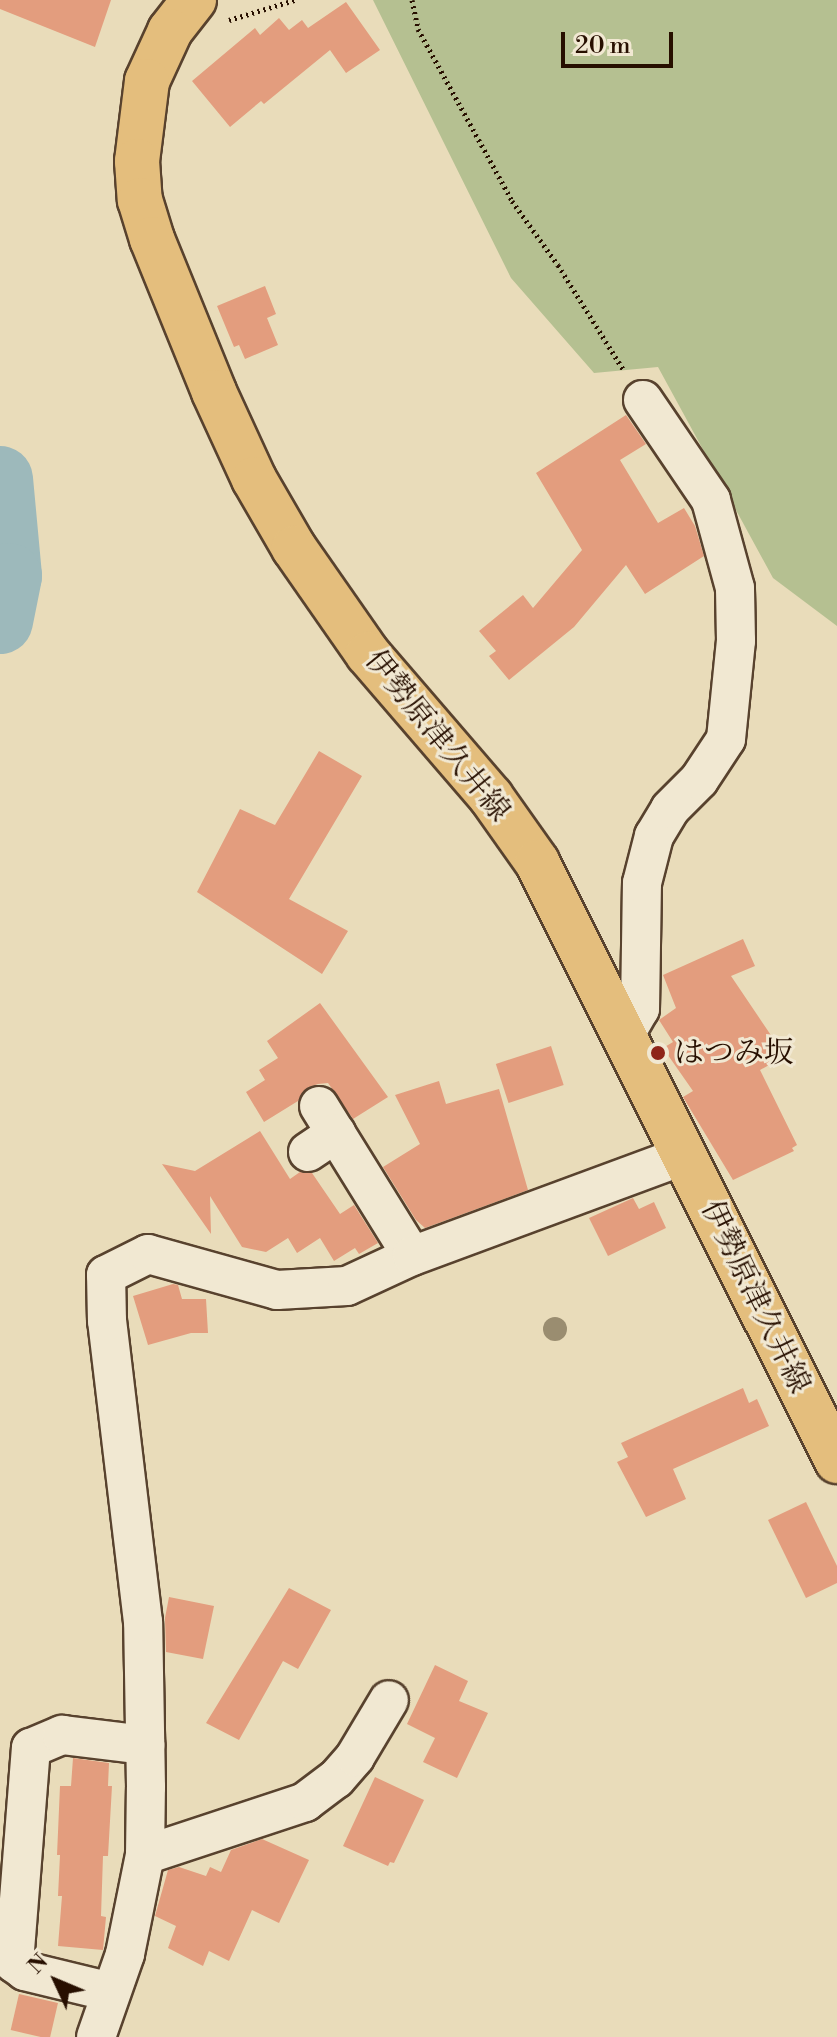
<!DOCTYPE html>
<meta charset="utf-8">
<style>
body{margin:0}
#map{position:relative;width:837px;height:2037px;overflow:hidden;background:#e9dcba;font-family:"Libre Bodoni","Noto Serif JP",serif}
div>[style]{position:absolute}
.green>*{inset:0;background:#b5c091}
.river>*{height:66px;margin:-33px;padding:0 33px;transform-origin:33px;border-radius:33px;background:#9db9bb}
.building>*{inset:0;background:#e39d7e;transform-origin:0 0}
.path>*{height:5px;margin-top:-2.5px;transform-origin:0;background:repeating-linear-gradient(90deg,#270f00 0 2px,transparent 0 6px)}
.roads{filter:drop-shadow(2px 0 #58422e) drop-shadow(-2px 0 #58422e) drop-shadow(0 2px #58422e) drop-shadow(0 -2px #58422e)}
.minor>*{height:38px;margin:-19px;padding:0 19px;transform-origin:19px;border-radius:19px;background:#f1e8d2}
.primary>*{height:44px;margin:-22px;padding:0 22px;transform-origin:22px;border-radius:22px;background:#e4be7d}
.trees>*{width:24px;height:24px;margin:-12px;border-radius:50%;background:#9a8d70}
.dots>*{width:22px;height:22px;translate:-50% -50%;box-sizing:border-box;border:4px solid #f1e8d2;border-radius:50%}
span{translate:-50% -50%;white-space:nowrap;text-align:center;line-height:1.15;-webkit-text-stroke:6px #f1e8d2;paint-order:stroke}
.street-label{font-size:30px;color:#270f00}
.poi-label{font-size:30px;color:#270f00}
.left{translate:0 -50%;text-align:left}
.north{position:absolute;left:16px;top:1941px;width:80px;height:80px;-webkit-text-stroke:6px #f1e8d2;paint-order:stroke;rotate:314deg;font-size:22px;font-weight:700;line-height:32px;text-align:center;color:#270f00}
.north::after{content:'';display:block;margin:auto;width:28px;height:36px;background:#270f00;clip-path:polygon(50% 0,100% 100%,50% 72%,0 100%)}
.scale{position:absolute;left:561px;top:32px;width:112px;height:36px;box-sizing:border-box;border:4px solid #270f00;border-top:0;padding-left:10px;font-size:24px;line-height:28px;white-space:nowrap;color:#270f00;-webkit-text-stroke:6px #f1e8d2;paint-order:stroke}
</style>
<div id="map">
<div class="green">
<div style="clip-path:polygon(373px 0,837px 0,837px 626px,773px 578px,658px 367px,594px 373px,511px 278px)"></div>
</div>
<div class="river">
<div style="left:0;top:479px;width:97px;rotate:84.7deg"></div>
<div style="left:9px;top:576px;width:46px;rotate:101.3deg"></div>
</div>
<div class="building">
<div style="clip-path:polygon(0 0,111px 0,95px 47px,0 9px)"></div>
<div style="clip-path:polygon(346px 2px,380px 50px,346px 73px,330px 50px,264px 104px,261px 101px,230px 127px,192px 81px,255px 28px,260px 35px,279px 18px,289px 30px,302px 20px,308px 28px)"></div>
<div style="clip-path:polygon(265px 286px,276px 314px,267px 318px,278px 345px,245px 359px,239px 345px,234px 347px,217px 306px)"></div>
<div style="clip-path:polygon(626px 415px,646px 444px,620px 460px,658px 523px,684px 508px,695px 526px,704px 556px,645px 594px,626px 565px,574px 627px,509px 680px,489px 656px,496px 651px,479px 631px,523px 595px,533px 608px,582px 550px,536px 473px)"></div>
<div style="clip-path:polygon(319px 751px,362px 776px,289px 899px,348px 931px,322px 974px,197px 892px,240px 809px,275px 825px)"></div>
<div style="clip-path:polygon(743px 939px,755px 966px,731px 976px,785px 1056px,760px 1070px,797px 1145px,792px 1148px,794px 1151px,733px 1180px,683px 1097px,693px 1091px,663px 1048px,673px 1042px,659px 1020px,676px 1008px,663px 975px)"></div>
<div style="clip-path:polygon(320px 1003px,388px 1097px,353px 1119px,328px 1083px,318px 1084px,307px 1088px,298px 1101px,264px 1122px,246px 1092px,265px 1080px,259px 1070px,278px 1058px,267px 1041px)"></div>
<div style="left:551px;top:1046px;width:41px;height:58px;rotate:72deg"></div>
<div style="clip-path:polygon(439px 1081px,446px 1104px,499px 1089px,528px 1190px,425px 1228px,416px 1220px,383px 1167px,420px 1144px,395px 1095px)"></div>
<div style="clip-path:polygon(260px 1131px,290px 1179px,300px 1172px,312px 1173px,340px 1214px,354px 1205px,378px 1243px,359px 1254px,355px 1248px,334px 1261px,320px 1238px,297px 1253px,288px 1238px,266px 1252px,242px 1247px,210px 1196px,211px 1234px,162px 1164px,195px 1171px)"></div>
<div style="clip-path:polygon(633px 1198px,639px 1209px,654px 1202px,666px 1228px,608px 1256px,589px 1218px)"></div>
<div style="clip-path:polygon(173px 1284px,178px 1285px,182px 1299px,206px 1299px,208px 1333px,191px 1333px,148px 1345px,133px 1296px)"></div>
<div style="clip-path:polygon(743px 1388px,749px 1403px,757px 1399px,769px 1426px,673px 1469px,686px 1499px,646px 1517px,617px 1462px,628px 1457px,621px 1443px)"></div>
<div style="clip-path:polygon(806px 1502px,837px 1566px,837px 1583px,806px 1598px,768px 1520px)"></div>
<div style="clip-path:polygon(289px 1588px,331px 1610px,298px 1669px,283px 1661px,239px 1740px,206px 1723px)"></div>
<div style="clip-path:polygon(169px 1597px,214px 1606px,203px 1659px,166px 1652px,165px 1618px)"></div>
<div style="clip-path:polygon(435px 1665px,468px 1681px,459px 1701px,488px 1713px,457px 1778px,423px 1762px,435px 1738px,407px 1724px)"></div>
<div style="clip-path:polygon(73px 1758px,109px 1763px,108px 1786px,112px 1786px,108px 1856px,103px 1856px,101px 1916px,106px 1917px,103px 1950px,58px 1946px,62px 1896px,58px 1896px,60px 1855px,57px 1855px,60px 1786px,71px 1786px)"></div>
<div style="clip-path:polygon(375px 1777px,424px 1800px,394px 1863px,390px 1862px,388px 1866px,343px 1846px)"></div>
<div style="clip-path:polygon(262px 1839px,309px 1860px,279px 1923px,252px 1910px,229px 1961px,209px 1951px,203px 1966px,168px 1948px,176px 1926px,155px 1916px,168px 1870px,179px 1867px,206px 1876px,210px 1867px,221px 1872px,231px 1850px)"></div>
<div style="left:19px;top:1994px;width:40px;height:37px;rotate:13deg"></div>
</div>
<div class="path">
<div style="left:412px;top:0;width:30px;rotate:78deg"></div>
<div style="left:418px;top:29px;width:196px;rotate:61.3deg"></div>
<div style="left:512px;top:201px;width:79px;rotate:54.3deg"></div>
<div style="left:558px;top:265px;width:123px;rotate:58deg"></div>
<div style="left:229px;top:20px;width:69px;rotate:-16.9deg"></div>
</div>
<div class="roads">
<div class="minor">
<div style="left:623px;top:1038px;width:34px;rotate:-60deg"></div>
<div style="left:640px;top:1009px;width:126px;rotate:-89.1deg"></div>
<div style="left:642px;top:883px;width:49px;rotate:-75.7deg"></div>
<div style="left:654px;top:836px;width:31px;rotate:-59deg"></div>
<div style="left:670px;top:809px;width:41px;rotate:-45deg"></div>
<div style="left:699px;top:780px;width:49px;rotate:-56.6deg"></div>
<div style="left:726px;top:739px;width:99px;rotate:-84.2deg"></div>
<div style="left:736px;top:641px;width:53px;rotate:-91.1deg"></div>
<div style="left:735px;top:588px;width:91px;rotate:-105.3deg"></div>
<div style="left:711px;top:500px;width:121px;rotate:-124.2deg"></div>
<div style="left:319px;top:1106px;width:176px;rotate:58.2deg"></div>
<div style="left:308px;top:1152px;width:34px;rotate:-34deg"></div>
<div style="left:145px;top:1855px;width:169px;rotate:-18.3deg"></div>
<div style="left:305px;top:1802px;width:39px;rotate:-37deg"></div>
<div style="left:336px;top:1779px;width:29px;rotate:-49deg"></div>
<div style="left:355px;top:1757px;width:66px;rotate:-59.2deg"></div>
<div style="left:111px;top:1992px;width:89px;rotate:-166.3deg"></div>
<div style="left:25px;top:1971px;width:14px;rotate:-144deg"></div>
<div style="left:14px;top:1963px;width:216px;rotate:-85.5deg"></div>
<div style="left:31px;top:1748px;width:34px;rotate:-23deg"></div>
<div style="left:62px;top:1735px;width:84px;rotate:6.9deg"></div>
<div style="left:96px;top:2037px;width:88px;rotate:-70.7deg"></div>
<div style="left:125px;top:1954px;width:101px;rotate:-78.6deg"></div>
<div style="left:145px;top:1855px;width:68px;rotate:-89.2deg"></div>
<div style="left:146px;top:1787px;width:165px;rotate:-91deg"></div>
<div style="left:143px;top:1622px;width:303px;rotate:-96.8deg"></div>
<div style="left:107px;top:1321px;width:46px;rotate:-91.2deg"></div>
<div style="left:106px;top:1275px;width:47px;rotate:-26.6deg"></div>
<div style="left:148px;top:1254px;width:134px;rotate:15.6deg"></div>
<div style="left:277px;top:1290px;width:70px;rotate:-3.3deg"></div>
<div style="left:347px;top:1286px;width:72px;rotate:-24.8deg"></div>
<div style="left:412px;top:1256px;width:291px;rotate:-20.3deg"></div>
</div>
<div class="primary">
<div style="left:194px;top:0;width:39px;rotate:128deg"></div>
<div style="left:170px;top:31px;width:55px;rotate:114.7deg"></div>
<div style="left:147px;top:81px;width:81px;rotate:97.1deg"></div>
<div style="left:137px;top:161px;width:39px;rotate:86deg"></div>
<div style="left:140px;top:200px;width:41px;rotate:72.9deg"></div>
<div style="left:152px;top:239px;width:165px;rotate:67.9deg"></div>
<div style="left:214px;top:392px;width:96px;rotate:65.3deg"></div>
<div style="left:254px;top:479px;width:80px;rotate:59.9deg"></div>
<div style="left:294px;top:548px;width:129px;rotate:55.1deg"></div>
<div style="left:368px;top:654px;width:189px;rotate:49.3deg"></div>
<div style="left:491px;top:797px;width:80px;rotate:54.7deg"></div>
<div style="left:537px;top:862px;width:670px;rotate:63.4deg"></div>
</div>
</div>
<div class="trees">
<div style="left:555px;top:1329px"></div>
</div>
<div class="dots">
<div style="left:658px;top:1053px;background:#8f2418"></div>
</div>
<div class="street-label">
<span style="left:437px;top:736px;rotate:51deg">伊勢原津久井線</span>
<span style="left:755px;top:1297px;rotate:64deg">伊勢原津久井線</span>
</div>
<div class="poi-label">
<span class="left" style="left:674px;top:1053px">はつみ坂</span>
</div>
<div class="north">N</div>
<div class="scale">20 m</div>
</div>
